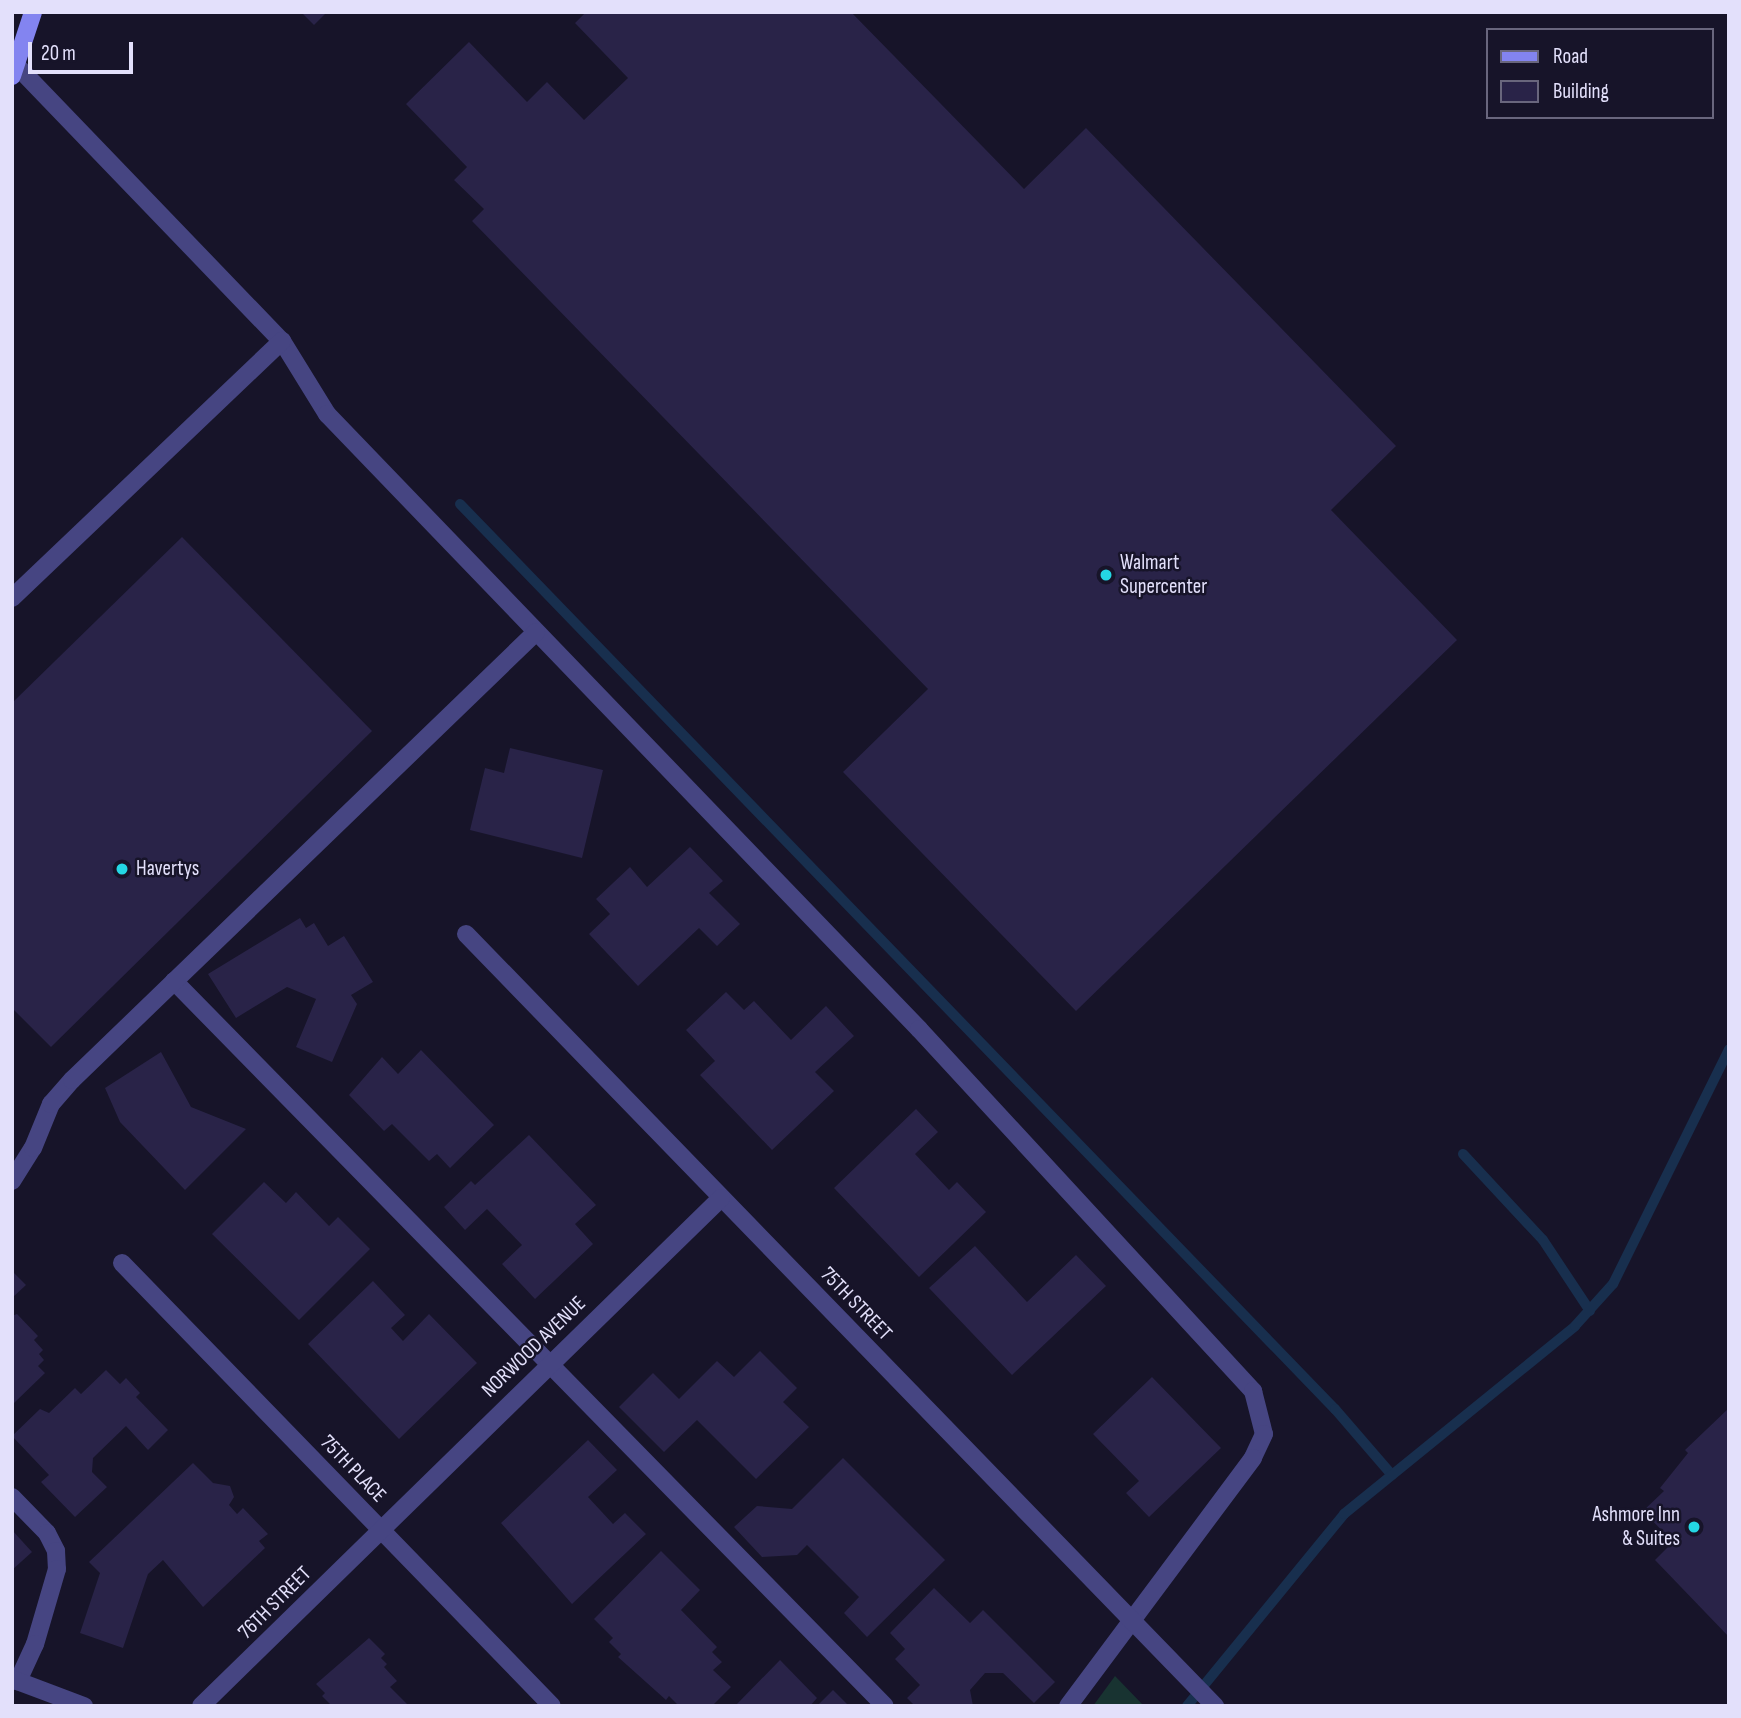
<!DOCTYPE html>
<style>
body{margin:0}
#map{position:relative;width:1741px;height:1718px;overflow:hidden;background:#171429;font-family:"Sofia Sans Condensed",sans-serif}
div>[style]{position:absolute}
.green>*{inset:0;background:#183331}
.stream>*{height:10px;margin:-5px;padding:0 5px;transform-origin:5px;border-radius:5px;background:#182f4e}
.building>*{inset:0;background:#292348}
.lane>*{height:18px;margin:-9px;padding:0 9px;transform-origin:9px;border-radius:9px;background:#464582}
.street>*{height:18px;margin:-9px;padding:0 9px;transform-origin:9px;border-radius:9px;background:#464582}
.secondary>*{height:18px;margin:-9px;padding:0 9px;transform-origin:9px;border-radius:9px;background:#8384f0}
.dots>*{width:19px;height:19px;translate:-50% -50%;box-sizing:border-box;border:4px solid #171429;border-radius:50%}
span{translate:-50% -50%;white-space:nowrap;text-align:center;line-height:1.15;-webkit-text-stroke:5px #171429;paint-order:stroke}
.poi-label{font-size:21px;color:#e3e0fb}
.left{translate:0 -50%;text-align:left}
.right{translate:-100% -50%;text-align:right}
.street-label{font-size:21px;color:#e3e0fb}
.frame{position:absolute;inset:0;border:14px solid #e3e0fb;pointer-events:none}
.legend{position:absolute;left:1486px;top:28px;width:228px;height:91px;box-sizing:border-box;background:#171429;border:2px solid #69667d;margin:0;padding:9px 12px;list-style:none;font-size:21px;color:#e3e0fb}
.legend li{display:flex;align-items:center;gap:14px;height:35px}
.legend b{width:35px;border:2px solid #69667d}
.scale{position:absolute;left:28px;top:42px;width:105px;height:32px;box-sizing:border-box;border:4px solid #e3e0fb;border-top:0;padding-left:9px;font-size:21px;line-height:24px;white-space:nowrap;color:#e3e0fb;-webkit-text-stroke:5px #171429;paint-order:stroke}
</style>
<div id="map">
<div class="green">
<div style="clip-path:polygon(1115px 1676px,1144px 1706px,1093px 1706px)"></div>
</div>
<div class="stream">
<div style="left:460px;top:504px;width:1259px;rotate:45.97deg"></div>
<div style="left:1335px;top:1409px;width:87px;rotate:49.2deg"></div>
<div style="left:1463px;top:1154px;width:117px;rotate:47.1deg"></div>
<div style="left:1543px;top:1240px;width:85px;rotate:56.5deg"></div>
<div style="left:1187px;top:1706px;width:248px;rotate:-50.7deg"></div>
<div style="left:1344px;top:1514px;width:298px;rotate:-39.1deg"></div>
<div style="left:1575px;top:1326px;width:57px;rotate:-47.9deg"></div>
<div style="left:1613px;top:1284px;width:262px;rotate:-63.7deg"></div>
</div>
<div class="building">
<div style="clip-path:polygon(301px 12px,327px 12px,314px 25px)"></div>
<div style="clip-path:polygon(586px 12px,851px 12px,1024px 189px,1086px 128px,1396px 446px,1331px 510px,1457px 640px,1076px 1011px,843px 772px,928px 689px,472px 221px,484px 209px,454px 180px,467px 167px,406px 104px,469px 42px,527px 102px,547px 82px,584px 120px,628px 78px,575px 23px)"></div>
<div style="clip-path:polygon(182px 537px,372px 731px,51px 1047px,12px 1008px,12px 703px)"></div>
<div style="clip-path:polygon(510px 748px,603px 770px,582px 858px,470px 830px,485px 768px,504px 773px)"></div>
<div style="clip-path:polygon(690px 847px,723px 881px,709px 893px,740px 924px,717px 946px,699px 928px,638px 986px,589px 934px,610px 914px,596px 899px,630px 867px,647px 887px)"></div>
<div style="clip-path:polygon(300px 918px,306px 928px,314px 923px,328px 946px,344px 936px,373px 982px,351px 995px,357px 1004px,332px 1062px,296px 1047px,316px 999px,287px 987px,236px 1018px,208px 974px)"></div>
<div style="clip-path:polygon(726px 992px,744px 1010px,754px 1001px,791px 1040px,826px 1006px,854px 1036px,815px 1072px,834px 1091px,772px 1150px,700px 1075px,715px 1061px,686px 1030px)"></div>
<div style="clip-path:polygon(421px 1050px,494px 1125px,450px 1168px,437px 1154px,429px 1161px,392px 1124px,384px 1131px,349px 1095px,382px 1057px,398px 1074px)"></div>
<div style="clip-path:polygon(161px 1052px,191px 1107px,246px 1129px,185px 1190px,120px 1122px,105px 1088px)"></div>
<div style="clip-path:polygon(916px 1109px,938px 1132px,915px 1154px,949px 1190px,957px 1182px,986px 1212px,919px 1277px,834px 1188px)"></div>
<div style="clip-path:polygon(529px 1135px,596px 1205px,575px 1224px,593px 1244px,535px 1299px,502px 1264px,522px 1245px,487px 1209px,465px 1230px,444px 1207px,471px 1181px,475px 1185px)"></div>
<div style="clip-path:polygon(264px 1182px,286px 1203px,296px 1192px,329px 1226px,338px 1217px,370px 1249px,299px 1320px,212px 1234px)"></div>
<div style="clip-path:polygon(975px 1246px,1027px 1302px,1076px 1255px,1106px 1286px,1012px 1375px,929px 1288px)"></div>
<div style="clip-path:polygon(12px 1271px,26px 1285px,12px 1298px)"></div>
<div style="clip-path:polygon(373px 1281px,405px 1315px,391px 1328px,403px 1341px,429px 1314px,477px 1363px,399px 1439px,308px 1344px)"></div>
<div style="clip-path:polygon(17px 1314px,38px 1336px,34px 1340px,43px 1350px,39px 1354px,44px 1360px,38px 1366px,45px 1373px,12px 1405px,12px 1316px)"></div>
<div style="clip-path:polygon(760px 1351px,797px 1388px,783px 1402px,809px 1427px,756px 1479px,697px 1420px,664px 1452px,619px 1407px,653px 1373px,679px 1399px,717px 1361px,734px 1377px)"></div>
<div style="clip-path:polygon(106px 1370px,120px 1384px,126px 1378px,140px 1393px,136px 1397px,168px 1430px,148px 1450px,126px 1426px,93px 1458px,92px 1472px,107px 1487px,75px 1517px,41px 1482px,49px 1475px,12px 1436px,40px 1409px,49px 1413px,75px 1388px,81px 1394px)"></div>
<div style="clip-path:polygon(1152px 1377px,1221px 1448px,1149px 1517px,1126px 1493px,1139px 1481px,1093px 1434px)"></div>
<div style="clip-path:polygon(1729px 1408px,1729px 1637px,1655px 1560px,1673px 1542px,1643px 1511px,1664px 1491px,1660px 1488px,1688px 1453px,1685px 1450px)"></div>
<div style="clip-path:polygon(588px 1440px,617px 1470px,588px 1497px,613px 1524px,625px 1513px,646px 1534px,572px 1604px,501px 1523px)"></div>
<div style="clip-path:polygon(843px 1458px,945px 1560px,867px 1637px,844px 1613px,859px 1597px,807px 1545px,797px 1555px,762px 1557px,734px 1527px,757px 1506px,792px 1509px)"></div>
<div style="clip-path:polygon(193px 1463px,213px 1483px,230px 1486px,234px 1497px,229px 1505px,237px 1514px,243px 1508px,268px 1534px,259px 1541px,265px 1548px,203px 1607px,163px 1560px,148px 1574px,123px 1648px,80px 1633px,100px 1573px,89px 1562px)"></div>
<div style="clip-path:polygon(12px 1530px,32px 1552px,12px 1570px)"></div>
<div style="clip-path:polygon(661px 1551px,700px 1590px,681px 1610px,717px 1647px,712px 1652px,722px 1662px,713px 1670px,731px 1687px,712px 1706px,679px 1706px,669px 1696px,666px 1700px,618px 1657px,621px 1654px,609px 1642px,613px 1638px,594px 1619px)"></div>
<div style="clip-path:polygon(934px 1588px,970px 1623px,983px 1610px,1055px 1682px,1034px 1703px,1003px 1673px,985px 1673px,970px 1690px,973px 1706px,915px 1706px,907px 1698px,920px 1685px,895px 1659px,905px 1649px,890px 1633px)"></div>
<div style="clip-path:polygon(369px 1638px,385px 1654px,381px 1658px,387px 1664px,384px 1667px,397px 1681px,390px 1687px,409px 1706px,332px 1706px,322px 1696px,325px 1693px,316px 1684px)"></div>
<div style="clip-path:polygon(780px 1660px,817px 1698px,810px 1706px,735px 1706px)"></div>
<div style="clip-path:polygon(833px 1690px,849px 1706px,817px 1706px)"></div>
</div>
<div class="lane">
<div style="left:16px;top:65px;width:383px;rotate:46.1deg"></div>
<div style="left:282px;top:341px;width:86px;rotate:58.3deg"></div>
<div style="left:327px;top:414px;width:854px;rotate:46.09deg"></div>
<div style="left:919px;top:1029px;width:493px;rotate:47.3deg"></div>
<div style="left:1253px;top:1391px;width:44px;rotate:75.7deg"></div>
<div style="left:1264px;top:1434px;width:26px;rotate:115deg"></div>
<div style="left:1253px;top:1458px;width:309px;rotate:126.7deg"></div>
<div style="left:12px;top:598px;width:373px;rotate:-43.6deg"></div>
<div style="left:174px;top:981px;width:1015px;rotate:45.56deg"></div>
<div style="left:12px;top:1181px;width:39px;rotate:-58deg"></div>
<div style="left:33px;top:1148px;width:48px;rotate:-67.8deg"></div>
<div style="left:51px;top:1104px;width:32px;rotate:-49deg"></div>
<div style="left:72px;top:1080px;width:645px;rotate:-43.99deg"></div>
<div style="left:12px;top:1497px;width:50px;rotate:45.8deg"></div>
<div style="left:47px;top:1533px;width:20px;rotate:63deg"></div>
<div style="left:56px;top:1551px;width:18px;rotate:87deg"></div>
<div style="left:57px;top:1569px;width:78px;rotate:106.3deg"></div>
<div style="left:35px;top:1644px;width:41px;rotate:114.7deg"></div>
</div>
<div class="street">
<div style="left:466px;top:934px;width:1076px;rotate:45.87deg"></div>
<div style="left:122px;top:1263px;width:617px;rotate:45.85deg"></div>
<div style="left:12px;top:1679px;width:77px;rotate:20.6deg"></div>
<div style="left:201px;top:1706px;width:727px;rotate:-44.33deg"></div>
</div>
<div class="secondary">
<div style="left:12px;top:76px;width:67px;rotate:-71.8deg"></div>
</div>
<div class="dots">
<div style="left:1106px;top:575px;background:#24d7e4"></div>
<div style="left:122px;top:869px;background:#24d7e4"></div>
<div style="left:1694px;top:1527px;background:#24d7e4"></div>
</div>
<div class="poi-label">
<span class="left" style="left:1120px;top:575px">Walmart<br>Supercenter</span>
<span class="left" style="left:136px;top:869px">Havertys</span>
<span class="right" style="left:1680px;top:1527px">Ashmore Inn<br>&amp; Suites</span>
</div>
<div class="street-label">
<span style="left:856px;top:1304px;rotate:46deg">75TH STREET</span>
<span style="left:534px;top:1347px;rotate:-44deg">NORWOOD AVENUE</span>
<span style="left:353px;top:1469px;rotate:46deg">75TH PLACE</span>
<span style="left:275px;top:1603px;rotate:-45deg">76TH STREET</span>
</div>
<div class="frame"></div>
<ul class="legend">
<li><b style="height:9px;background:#8384f0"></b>Road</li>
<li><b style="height:19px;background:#292348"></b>Building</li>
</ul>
<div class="scale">20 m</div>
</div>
